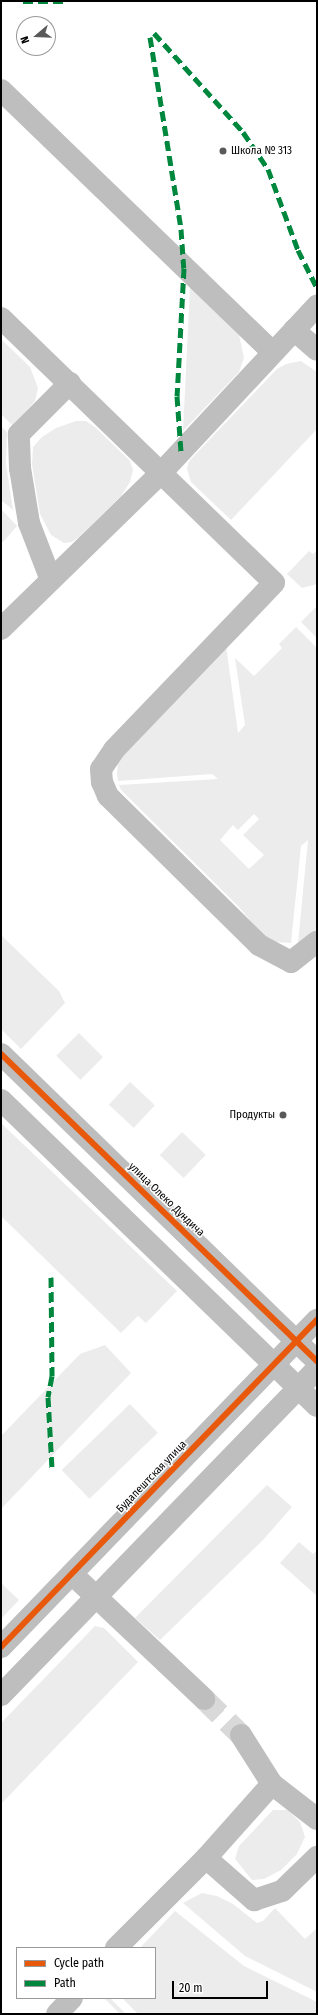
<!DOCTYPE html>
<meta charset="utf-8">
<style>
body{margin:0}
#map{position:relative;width:318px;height:2015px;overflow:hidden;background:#fff;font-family:"Fira Sans Condensed",sans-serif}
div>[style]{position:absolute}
.green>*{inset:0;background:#ececec;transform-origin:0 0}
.minor-tunnel>*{height:22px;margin-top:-11px;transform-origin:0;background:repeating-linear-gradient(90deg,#d9d9d9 0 22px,transparent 0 33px)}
.minor>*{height:22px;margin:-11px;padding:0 11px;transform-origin:11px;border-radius:11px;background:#bebebe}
.quiet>*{height:5px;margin-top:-2.5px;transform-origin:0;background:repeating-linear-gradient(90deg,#00873e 0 10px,transparent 0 15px)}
.cycleway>*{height:6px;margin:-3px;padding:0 3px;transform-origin:3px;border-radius:3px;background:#e8590c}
.dots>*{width:11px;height:11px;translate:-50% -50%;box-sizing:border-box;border:2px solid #fff;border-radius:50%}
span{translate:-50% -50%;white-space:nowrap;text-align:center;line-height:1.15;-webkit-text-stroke:3px #fff;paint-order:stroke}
.poi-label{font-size:11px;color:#000}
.left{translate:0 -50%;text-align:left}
.right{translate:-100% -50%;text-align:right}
.street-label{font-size:11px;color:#000}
.frame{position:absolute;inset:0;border:2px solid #000;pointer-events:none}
.legend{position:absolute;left:16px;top:1947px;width:140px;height:52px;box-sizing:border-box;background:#fff;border:1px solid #999;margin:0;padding:5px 7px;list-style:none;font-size:12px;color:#000}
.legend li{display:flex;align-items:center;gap:8px;height:20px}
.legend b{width:20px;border:1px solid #999}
.north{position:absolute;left:16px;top:16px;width:40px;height:40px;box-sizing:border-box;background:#fff;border:1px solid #999;border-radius:50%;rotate:251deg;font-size:11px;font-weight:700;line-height:16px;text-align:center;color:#000}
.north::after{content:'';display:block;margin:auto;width:14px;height:18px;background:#595959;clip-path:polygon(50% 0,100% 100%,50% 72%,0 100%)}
.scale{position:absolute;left:172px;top:1981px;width:96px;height:18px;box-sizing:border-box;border:2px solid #000;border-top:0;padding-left:5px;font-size:12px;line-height:14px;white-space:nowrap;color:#000;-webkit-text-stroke:3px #fff;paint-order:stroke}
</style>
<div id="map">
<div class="green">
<div style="clip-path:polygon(190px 287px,239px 335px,244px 358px,239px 372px,183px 431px)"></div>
<div style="clip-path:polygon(1px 339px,30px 367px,38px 388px,35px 401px,13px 426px,1px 414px)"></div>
<div style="clip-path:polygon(301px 361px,317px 372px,317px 429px,231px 520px,191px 482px,187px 469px,189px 461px,277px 369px,286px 364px)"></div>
<div style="clip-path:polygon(76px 421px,86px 421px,95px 427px,130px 461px,133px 470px,130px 482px,121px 496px,79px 537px,72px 542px,64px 543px,51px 535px,40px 514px,32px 464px,33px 447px,42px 437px,56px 428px)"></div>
<div style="clip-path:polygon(1px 426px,7px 432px,6px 464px,13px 510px,1px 500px)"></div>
<div style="clip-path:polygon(1px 509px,17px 526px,3px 542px,1px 540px)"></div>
<div style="clip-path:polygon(317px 550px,317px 584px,302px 588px,287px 574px,309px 551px,313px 554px)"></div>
<div style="clip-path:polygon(317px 606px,317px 638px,301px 622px)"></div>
<div style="clip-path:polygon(evenodd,296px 627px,317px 648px,317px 931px,298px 943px,308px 840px,301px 846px,291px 943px,274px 942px,260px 932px,238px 906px,121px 790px,119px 785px,218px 779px,212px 774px,118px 781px,117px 774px,118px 761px,226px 645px,238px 733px,245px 725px,235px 658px,254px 676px,282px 648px,279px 644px,296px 627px,254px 814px,259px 819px,243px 835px,264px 855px,249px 869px,220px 840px,233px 825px,238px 830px,254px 814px)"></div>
<div style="clip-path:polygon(1px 935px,59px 991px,65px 1003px,21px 1049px,1px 1029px)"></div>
<div style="left:79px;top:1033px;width:34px;height:32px;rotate:45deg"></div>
<div style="left:130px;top:1082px;width:34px;height:31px;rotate:43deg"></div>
<div style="clip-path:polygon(1px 1123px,177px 1291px,146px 1323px,138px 1316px,121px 1333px,1px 1216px)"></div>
<div style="left:182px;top:1132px;width:33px;height:32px;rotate:44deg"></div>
<div style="clip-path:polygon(105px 1345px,131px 1373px,1px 1509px,1px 1436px,80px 1354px)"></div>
<div style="left:130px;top:1404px;width:40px;height:95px;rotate:46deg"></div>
<div style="clip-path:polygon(267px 1485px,292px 1507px,263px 1540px,160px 1640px,135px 1618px)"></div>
<div style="clip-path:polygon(299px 1542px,313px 1554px,317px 1550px,317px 1596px,280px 1563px)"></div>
<div style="clip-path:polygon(1px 1583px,19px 1600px,1px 1619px)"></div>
<div style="clip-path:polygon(95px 1626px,104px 1628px,138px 1662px,1px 1804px,1px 1723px)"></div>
<div style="clip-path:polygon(273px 1810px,288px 1810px,300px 1822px,305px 1837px,297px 1854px,281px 1870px,264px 1879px,252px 1880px,235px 1859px,239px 1846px)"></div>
<div style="clip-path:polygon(202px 1893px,217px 1896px,233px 1904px,257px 1923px,263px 1921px,275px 1908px,305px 1939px,317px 1928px,317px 1992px,245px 1956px,183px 1903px)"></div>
<div style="clip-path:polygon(175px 1911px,244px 1966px,317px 2002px,317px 2014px,138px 2014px,122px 1998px,155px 1998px,155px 1948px,140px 1948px)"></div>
<div style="clip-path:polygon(104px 1998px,110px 1998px,126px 2014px,120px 2014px)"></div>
</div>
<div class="minor-tunnel">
<div style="left:204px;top:1699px;width:52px;rotate:44.2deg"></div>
</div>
<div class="minor">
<div style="left:1px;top:90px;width:377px;rotate:44deg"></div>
<div style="left:1px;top:318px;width:380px;rotate:44.1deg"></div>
<div style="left:274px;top:583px;width:231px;rotate:133.8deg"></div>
<div style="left:114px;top:750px;width:23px;rotate:124deg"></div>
<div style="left:101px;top:769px;width:13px;rotate:86deg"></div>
<div style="left:102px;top:782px;width:15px;rotate:67deg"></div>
<div style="left:108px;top:796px;width:212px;rotate:44.6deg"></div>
<div style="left:259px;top:945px;width:36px;rotate:28deg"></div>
<div style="left:291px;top:962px;width:33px;rotate:-38deg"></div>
<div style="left:294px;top:330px;width:30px;rotate:41deg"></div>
<div style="left:51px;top:580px;width:61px;rotate:-111.1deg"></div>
<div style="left:29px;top:523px;width:56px;rotate:-99.3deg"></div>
<div style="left:20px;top:468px;width:34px;rotate:-92deg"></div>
<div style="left:19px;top:434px;width:72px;rotate:-45deg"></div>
<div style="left:1px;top:629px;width:223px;rotate:-44.3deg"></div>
<div style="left:161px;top:473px;width:229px;rotate:-47deg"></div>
<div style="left:1px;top:1054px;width:441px;rotate:44.2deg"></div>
<div style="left:1px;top:1100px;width:440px;rotate:44.1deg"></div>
<div style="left:72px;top:1574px;width:182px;rotate:43.4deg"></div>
<div style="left:1px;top:1647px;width:455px;rotate:-46deg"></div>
<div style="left:1px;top:1695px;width:454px;rotate:-45.9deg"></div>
<div style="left:241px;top:1735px;width:58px;rotate:57.7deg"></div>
<div style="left:272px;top:1784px;width:57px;rotate:37.9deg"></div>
<div style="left:206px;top:1858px;width:64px;rotate:41.2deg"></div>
<div style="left:254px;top:1900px;width:29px;rotate:-18deg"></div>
<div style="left:282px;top:1891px;width:49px;rotate:-44.2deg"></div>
<div style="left:116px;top:1948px;width:127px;rotate:-45deg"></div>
<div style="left:206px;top:1858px;width:99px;rotate:-48.3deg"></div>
<div style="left:57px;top:2014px;width:22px;rotate:-47deg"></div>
</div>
<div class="quiet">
<div style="left:23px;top:1px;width:44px"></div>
<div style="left:154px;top:33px;width:133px;rotate:48deg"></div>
<div style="left:243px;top:132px;width:45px;rotate:56deg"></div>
<div style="left:268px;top:169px;width:86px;rotate:69.7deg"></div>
<div style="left:298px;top:250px;width:42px;rotate:63.4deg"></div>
<div style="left:150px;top:37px;width:194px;rotate:80.8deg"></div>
<div style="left:181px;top:229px;width:39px;rotate:86deg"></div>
<div style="left:184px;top:268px;width:128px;rotate:93.1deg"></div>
<div style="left:177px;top:396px;width:56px;rotate:85.9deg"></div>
<div style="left:51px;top:1277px;width:99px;rotate:89.4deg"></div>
<div style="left:52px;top:1376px;width:21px;rotate:101deg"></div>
<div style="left:48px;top:1397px;width:72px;rotate:86.8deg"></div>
</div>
<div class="cycleway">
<div style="left:1px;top:1054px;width:441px;rotate:44.2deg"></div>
<div style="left:1px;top:1647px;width:455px;rotate:-46deg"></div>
</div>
<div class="dots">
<div style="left:223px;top:151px;background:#595959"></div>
<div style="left:283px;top:1115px;background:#595959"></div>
</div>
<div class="poi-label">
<span class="left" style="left:231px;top:151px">Школа № 313</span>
<span class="right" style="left:275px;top:1115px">Продукты</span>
</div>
<div class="street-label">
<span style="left:166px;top:1200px;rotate:44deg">улица Олеко Дундича</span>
<span style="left:152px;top:1477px;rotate:-46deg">Будапештская улица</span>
</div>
<div class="frame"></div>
<ul class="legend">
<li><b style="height:5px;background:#e8590c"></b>Cycle path</li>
<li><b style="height:5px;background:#00873e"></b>Path</li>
</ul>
<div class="north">N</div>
<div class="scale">20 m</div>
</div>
